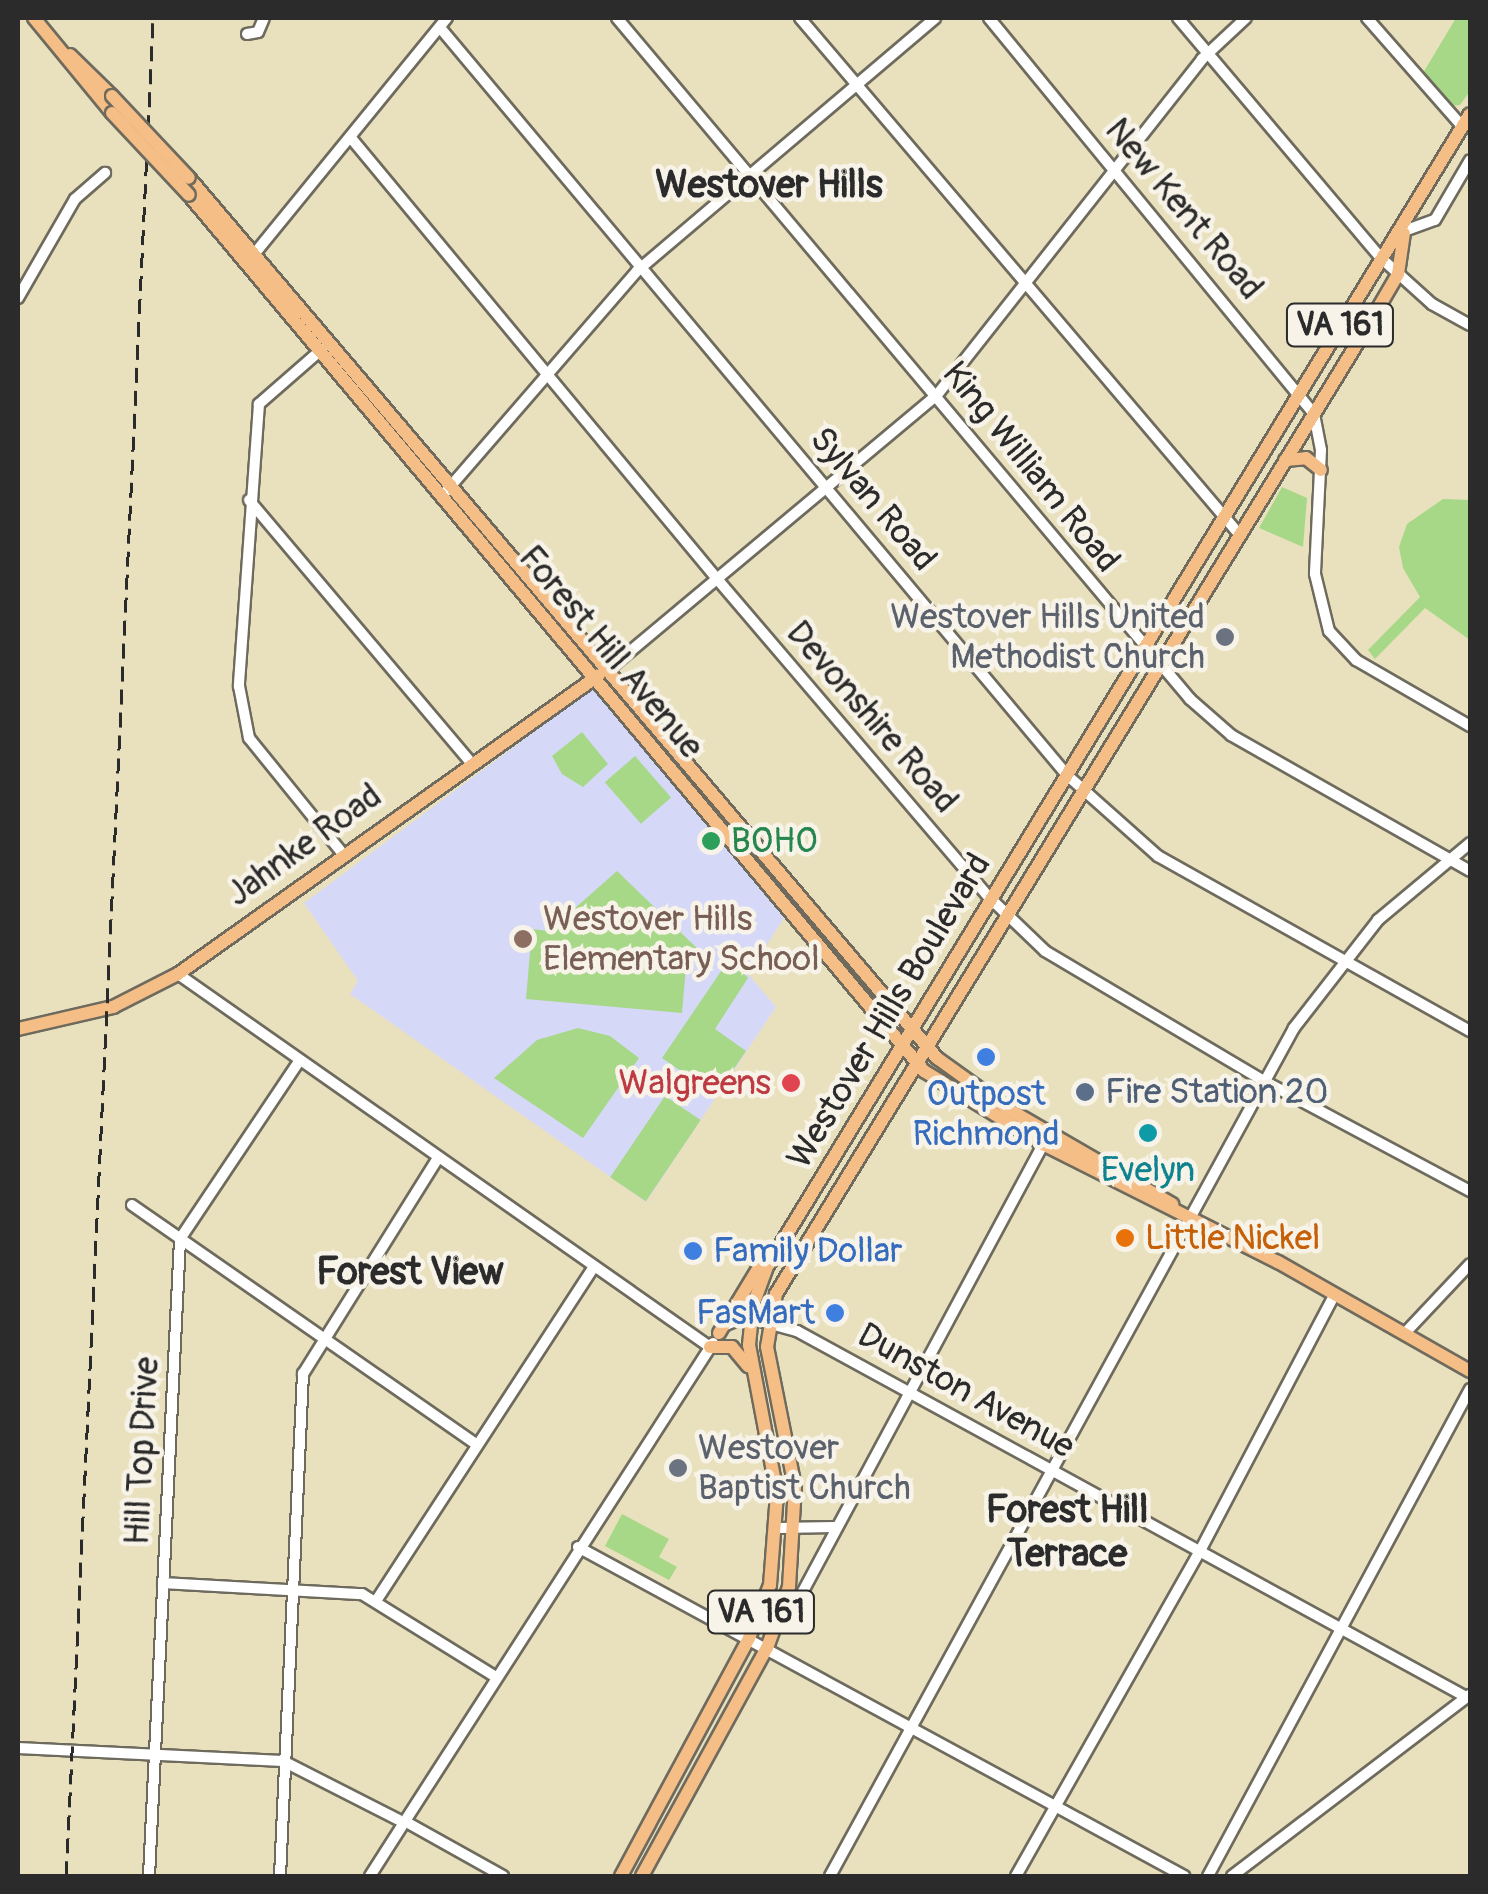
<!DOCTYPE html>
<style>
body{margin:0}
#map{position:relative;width:1488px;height:1894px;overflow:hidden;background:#e9e1be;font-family:Pangolin,sans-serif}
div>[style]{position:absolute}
.built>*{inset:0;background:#d6d8f8}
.green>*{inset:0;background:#a6d887;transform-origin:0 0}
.roads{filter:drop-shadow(2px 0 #6e6b5e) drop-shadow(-2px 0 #6e6b5e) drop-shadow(0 2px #6e6b5e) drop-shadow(0 -2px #6e6b5e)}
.minor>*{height:10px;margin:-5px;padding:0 5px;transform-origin:5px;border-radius:5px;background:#fff}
.major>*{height:12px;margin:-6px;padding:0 6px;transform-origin:6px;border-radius:6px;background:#f6be87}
.rail>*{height:2.5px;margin-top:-1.25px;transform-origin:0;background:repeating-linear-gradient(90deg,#2b2b2b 0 15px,transparent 0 23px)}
.bridges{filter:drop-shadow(2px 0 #6e6b5e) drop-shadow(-2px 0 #6e6b5e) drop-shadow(0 2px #6e6b5e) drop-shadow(0 -2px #6e6b5e)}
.major-bridge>*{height:12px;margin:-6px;padding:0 6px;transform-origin:6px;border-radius:6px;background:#f6be87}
.dots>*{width:28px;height:28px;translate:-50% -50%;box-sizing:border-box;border:5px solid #f7f3e8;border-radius:50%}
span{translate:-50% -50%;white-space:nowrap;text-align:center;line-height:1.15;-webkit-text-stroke:9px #f7f3e8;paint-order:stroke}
.shield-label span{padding:2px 8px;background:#f7f3e8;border:2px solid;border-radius:8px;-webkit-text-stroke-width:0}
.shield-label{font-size:32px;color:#2b2b2b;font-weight:700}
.street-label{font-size:35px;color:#2b2b2b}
.worship-label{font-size:35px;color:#5b616d}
.right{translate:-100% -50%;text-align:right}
.left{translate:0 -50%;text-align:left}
.leisure-label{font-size:35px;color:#27864d}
.education-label{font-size:35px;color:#785e54}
.health-label{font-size:35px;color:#be3a42}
.service-label{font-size:35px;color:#4e5e75}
.shop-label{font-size:35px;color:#366cbe}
.culture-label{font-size:35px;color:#0d838f}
.food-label{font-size:35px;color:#c56008}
.neighbourhood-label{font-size:38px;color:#2b2b2b;font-weight:700}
.frame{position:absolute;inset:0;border:20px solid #2b2b2b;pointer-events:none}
</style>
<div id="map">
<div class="built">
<div style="clip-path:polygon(593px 688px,784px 918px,748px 974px,776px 1007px,646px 1202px,350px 994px,358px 981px,304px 903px)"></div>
</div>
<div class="green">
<div style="clip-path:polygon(1456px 18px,1470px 18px,1470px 91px,1460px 105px,1451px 106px,1423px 73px)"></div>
<div style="clip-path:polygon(1282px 487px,1307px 498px,1303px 547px,1259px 528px)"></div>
<div style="clip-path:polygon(1443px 499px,1470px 500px,1470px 640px,1425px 608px,1375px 659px,1368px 650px,1420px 597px,1403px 568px,1399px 547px,1407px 524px)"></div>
<div style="clip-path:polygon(582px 732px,608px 764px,583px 787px,562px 774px,552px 756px)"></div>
<div style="left:635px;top:756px;width:55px;height:40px;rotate:49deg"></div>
<div style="clip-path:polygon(617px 871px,702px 953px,686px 967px,682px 1013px,526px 999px,532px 929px,549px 931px)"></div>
<div style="clip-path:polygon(730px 958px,748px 978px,715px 1029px,746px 1051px,716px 1095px,662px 1058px)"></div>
<div style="clip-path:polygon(578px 1028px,610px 1036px,639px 1058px,583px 1138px,494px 1078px,537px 1040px)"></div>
<div style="left:665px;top:1096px;width:43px;height:98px;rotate:34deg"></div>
<div style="clip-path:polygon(622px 1514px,669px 1539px,659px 1557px,677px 1567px,669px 1580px,605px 1546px)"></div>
</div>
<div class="roads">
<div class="minor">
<div style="left:617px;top:18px;width:890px;rotate:49.92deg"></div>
<div style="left:1190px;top:699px;width:55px;rotate:41.3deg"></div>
<div style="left:1231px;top:735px;width:275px;rotate:29.6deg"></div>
<div style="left:800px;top:18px;width:677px;rotate:49.61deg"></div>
<div style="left:989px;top:18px;width:512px;rotate:50.62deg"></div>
<div style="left:1314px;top:414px;width:37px;rotate:79deg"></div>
<div style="left:1321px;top:450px;width:124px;rotate:92.8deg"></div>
<div style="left:1315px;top:574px;width:59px;rotate:76.2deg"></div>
<div style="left:1329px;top:631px;width:40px;rotate:47deg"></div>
<div style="left:1356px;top:660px;width:132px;rotate:30.1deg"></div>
<div style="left:1178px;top:18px;width:314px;rotate:49.8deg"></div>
<div style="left:1381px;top:258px;width:69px;rotate:42deg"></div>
<div style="left:1432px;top:304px;width:43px;rotate:28.9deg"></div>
<div style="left:1367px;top:18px;width:144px;rotate:48.7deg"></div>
<div style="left:442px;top:30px;width:972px;rotate:50.01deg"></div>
<div style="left:1067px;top:775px;width:122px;rotate:41.7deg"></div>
<div style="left:1158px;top:856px;width:358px;rotate:29.3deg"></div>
<div style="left:247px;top:34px;width:11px;rotate:-10deg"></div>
<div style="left:258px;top:32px;width:15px;rotate:-67deg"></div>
<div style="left:351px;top:138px;width:575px;rotate:50.3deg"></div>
<div style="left:718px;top:580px;width:418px;rotate:49.5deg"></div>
<div style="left:990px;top:898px;width:76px;rotate:43.9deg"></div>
<div style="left:1045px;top:951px;width:255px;rotate:30.7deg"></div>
<div style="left:1264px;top:1081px;width:234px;rotate:28.1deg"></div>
<div style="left:1404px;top:231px;width:33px;rotate:-20deg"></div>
<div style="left:1435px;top:220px;width:69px;rotate:-59.7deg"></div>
<div style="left:251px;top:258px;width:310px;rotate:-50.8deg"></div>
<div style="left:18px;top:298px;width:114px;rotate:-60.1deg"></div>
<div style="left:75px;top:199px;width:40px;rotate:-41deg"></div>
<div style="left:322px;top:349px;width:84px;rotate:138.9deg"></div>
<div style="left:259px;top:404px;width:283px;rotate:94.1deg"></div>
<div style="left:239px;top:686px;width:53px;rotate:79.1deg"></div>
<div style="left:249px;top:738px;width:149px;rotate:51deg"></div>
<div style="left:443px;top:495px;width:296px;rotate:-49.1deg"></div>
<div style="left:637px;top:271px;width:391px;rotate:-40.3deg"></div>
<div style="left:249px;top:500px;width:344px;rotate:49.8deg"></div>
<div style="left:608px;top:670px;width:429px;rotate:-39.9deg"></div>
<div style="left:937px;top:395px;width:428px;rotate:-51.7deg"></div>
<div style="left:1202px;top:59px;width:60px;rotate:-43deg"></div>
<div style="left:178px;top:974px;width:650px;rotate:35.04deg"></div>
<div style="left:132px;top:1205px;width:419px;rotate:34.8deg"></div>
<div style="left:726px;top:1325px;width:21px;rotate:-23deg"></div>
<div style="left:745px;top:1317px;width:54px;rotate:15.1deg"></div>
<div style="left:797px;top:1331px;width:763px;rotate:28.68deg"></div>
<div style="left:1406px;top:1332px;width:93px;rotate:-46.7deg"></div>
<div style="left:779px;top:1528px;width:56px;rotate:-1deg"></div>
<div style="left:578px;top:1547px;width:690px;rotate:28.5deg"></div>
<div style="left:163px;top:1583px;width:199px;rotate:3.2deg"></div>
<div style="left:362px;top:1594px;width:158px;rotate:31.8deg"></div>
<div style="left:376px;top:1601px;width:399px;rotate:-56.9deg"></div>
<div style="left:776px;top:1626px;width:40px;rotate:-51deg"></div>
<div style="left:801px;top:1595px;width:518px;rotate:-61.75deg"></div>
<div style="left:18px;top:1748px;width:265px;rotate:2.8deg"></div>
<div style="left:283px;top:1761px;width:130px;rotate:27deg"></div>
<div style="left:407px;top:1818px;width:565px;rotate:-57.21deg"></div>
<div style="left:408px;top:1823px;width:109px;rotate:29.2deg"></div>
<div style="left:149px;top:1876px;width:638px;rotate:-87.21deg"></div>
<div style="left:180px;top:1239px;width:212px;rotate:-56.2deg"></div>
<div style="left:280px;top:1876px;width:503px;rotate:-87.38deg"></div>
<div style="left:303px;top:1374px;width:255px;rotate:-58deg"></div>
<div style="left:370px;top:1876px;width:59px;rotate:-57.4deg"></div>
<div style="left:830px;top:1876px;width:967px;rotate:-61.31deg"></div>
<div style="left:1294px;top:1028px;width:137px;rotate:-52.1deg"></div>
<div style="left:1378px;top:920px;width:120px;rotate:-39.9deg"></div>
<div style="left:1016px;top:1876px;width:376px;rotate:-60.5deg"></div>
<div style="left:1201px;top:1549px;width:288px;rotate:-62.3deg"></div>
<div style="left:1208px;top:1876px;width:553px;rotate:-61.72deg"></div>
<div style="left:1232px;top:1876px;width:299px;rotate:-37.3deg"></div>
</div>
<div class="major">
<div style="left:34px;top:18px;width:123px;rotate:50.6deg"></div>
<div style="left:70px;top:55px;width:59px;rotate:44.3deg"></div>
<div style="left:189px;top:178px;width:1155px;rotate:49.64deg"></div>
<div style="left:937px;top:1058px;width:87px;rotate:35.7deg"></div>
<div style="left:1008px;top:1109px;width:190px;rotate:30.1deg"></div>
<div style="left:189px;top:195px;width:1144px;rotate:50deg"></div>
<div style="left:924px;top:1071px;width:140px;rotate:31.5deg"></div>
<div style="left:1043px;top:1144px;width:263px;rotate:26.7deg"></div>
<div style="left:1278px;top:1262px;width:221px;rotate:29.6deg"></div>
<div style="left:1285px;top:460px;width:21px;rotate:-5deg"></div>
<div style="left:1306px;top:458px;width:19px;rotate:39deg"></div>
<div style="left:18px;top:1029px;width:98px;rotate:-13deg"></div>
<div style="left:113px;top:1007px;width:73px;rotate:-26.9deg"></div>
<div style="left:178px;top:974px;width:516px;rotate:-35.38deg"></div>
<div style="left:719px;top:1333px;width:92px;rotate:-58.7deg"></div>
<div style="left:710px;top:1347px;width:22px"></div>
<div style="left:732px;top:1347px;width:25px;rotate:50deg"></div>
<div style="left:621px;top:1876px;width:270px;rotate:-61.7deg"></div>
<div style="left:749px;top:1638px;width:57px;rotate:-68.4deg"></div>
<div style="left:770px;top:1585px;width:92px;rotate:-85.6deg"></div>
<div style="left:777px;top:1493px;width:151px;rotate:-100.7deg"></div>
<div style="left:749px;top:1345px;width:40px;rotate:-84.3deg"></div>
<div style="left:753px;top:1305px;width:40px;rotate:-69.8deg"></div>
<div style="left:767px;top:1267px;width:1350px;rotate:-58.63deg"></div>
<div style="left:642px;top:1876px;width:260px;rotate:-61.3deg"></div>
<div style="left:767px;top:1648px;width:65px;rotate:-70.2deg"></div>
<div style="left:789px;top:1587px;width:100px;rotate:-86.6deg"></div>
<div style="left:795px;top:1487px;width:143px;rotate:-101.3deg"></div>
<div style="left:767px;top:1347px;width:54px;rotate:-80.4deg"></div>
<div style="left:776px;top:1294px;width:1125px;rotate:-58.56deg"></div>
<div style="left:1363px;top:334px;width:69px;rotate:-59.7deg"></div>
<div style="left:1398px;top:274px;width:41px;rotate:-81.7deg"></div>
</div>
</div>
<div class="rail">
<div style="left:66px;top:1876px;width:1860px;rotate:-87.32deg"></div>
</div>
<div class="bridges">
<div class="major-bridge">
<div style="left:112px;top:96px;width:112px;rotate:46.8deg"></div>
<div style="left:112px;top:113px;width:112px;rotate:46.8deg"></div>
</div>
</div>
<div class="dots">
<div style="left:1225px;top:637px;background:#6b7280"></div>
<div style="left:711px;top:841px;background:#2e9e5b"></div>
<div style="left:523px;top:939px;background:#8d6e63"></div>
<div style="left:986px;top:1057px;background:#3f7fe0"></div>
<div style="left:791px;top:1083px;background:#e0444e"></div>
<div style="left:1085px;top:1092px;background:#5c6f8a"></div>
<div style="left:1148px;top:1133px;background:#0f9aa8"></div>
<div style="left:1125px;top:1238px;background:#e8710a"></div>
<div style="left:693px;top:1251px;background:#3f7fe0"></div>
<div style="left:835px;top:1313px;background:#3f7fe0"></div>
<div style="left:678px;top:1468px;background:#6b7280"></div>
</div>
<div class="shield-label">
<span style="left:1340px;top:325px">VA 161</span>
<span style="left:761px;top:1612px">VA 161</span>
</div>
<div class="street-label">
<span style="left:1184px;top:209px;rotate:50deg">New Kent Road</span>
<span style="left:1031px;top:467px;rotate:51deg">King William Road</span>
<span style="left:873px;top:499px;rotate:50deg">Sylvan Road</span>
<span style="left:611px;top:652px;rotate:50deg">Forest Hill Avenue</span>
<span style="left:872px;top:717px;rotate:49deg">Devonshire Road</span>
<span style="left:304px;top:845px;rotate:-36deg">Jahnke Road</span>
<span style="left:889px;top:1011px;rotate:-59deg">Westover Hills Boulevard</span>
<span style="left:966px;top:1391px;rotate:29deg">Dunston Avenue</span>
<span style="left:142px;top:1451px;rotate:-87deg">Hill Top Drive</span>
</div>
<div class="worship-label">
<span class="right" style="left:1205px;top:637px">Westover Hills United<br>Methodist Church</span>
<span class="left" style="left:698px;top:1468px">Westover<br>Baptist Church</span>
</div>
<div class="leisure-label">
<span class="left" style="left:731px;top:841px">BOHO</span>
</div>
<div class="education-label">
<span class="left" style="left:543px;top:939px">Westover Hills<br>Elementary School</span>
</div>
<div class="health-label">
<span class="right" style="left:771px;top:1083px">Walgreens</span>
</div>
<div class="service-label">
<span class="left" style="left:1105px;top:1092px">Fire Station 20</span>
</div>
<div class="shop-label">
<span style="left:986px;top:1114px">Outpost<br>Richmond</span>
<span class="left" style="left:713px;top:1251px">Family Dollar</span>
<span class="right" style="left:815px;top:1313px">FasMart</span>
</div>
<div class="culture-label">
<span style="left:1148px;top:1170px">Evelyn</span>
</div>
<div class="food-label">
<span class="left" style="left:1145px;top:1238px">Little Nickel</span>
</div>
<div class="neighbourhood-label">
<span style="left:769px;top:186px">Westover Hills</span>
<span style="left:410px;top:1273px">Forest View</span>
<span style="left:1067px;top:1533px">Forest Hill<br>Terrace</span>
</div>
<div class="frame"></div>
</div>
